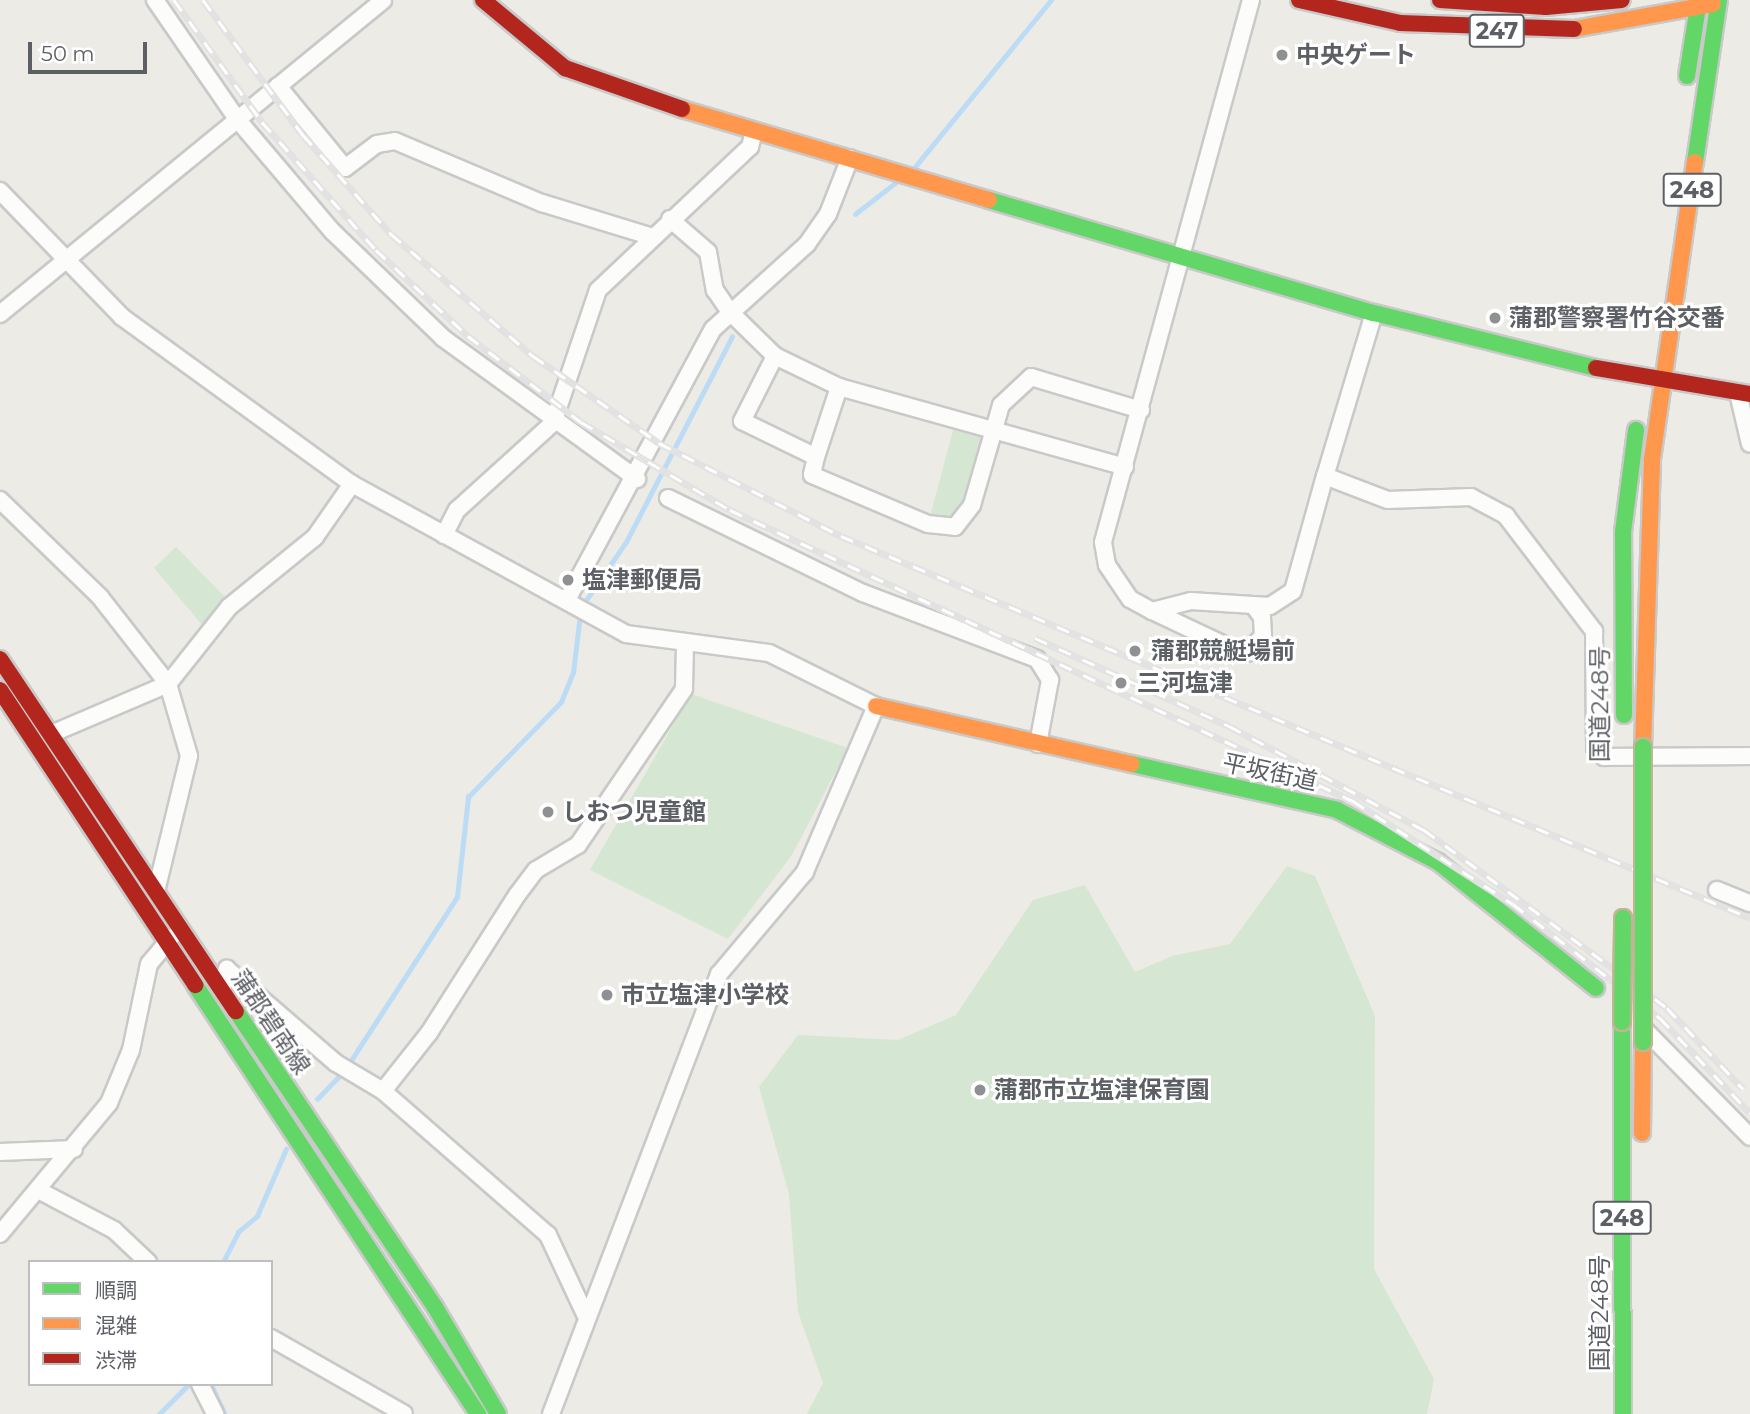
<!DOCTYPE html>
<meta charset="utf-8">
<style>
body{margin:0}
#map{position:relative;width:1750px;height:1414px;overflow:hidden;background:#ecebe6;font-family:Montserrat,"Noto Sans JP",sans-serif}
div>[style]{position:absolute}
.green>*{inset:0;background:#d5e7d2}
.stream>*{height:4.5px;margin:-2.25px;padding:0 2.25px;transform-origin:2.25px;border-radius:2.25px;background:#bcdcf5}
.roads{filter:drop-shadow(2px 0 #c8c9c8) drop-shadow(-2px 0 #c8c9c8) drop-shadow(0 2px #c8c9c8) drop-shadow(0 -2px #c8c9c8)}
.street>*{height:16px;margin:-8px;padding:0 8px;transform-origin:8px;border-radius:8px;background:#fcfcfb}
.fast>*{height:16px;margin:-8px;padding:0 8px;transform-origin:8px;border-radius:8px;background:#63d668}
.slow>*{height:16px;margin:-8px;padding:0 8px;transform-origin:8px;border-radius:8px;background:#ff974d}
.jam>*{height:16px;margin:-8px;padding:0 8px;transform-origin:8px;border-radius:8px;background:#b3261e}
.rail>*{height:7px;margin-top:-3.5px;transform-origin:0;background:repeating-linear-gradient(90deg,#fff 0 13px,#e3e2e2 0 26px);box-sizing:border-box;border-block:2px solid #e3e2e2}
.bridges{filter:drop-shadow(2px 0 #c2b595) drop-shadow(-2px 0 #c2b595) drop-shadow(0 2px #c2b595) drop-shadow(0 -2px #c2b595)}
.fast-bridge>*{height:16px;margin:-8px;padding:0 8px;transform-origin:8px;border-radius:8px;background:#63d668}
.dots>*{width:19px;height:19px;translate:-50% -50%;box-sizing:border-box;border:4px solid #fff;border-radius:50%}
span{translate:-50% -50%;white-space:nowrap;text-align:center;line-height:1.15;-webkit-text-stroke:6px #fff;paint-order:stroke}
.shield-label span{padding:2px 5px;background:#fff;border:2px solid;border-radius:5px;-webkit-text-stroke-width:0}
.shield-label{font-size:23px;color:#5c5f64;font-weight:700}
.poi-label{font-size:24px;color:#5c5f64;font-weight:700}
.left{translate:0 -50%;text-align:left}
.street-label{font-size:24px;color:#5c5f64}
.legend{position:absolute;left:28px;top:1260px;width:245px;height:126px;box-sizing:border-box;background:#fff;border:2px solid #bebfc1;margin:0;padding:9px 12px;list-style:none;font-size:21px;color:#5c5f64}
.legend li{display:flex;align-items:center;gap:14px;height:35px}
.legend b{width:35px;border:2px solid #bebfc1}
.scale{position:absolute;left:28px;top:42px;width:119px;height:32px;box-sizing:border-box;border:4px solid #5c5f64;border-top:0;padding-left:9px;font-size:21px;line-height:24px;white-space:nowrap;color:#5c5f64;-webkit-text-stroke:5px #fff;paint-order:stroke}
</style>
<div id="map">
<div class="green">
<div style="clip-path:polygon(956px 419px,996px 430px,955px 527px,928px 524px)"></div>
<div style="clip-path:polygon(176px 547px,232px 604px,209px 633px,154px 568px)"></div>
<div style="clip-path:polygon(691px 694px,848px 748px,792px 855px,728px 939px,590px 870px)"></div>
<div style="clip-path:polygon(1287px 866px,1315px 876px,1375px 1016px,1374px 1269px,1434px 1379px,1427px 1414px,807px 1414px,823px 1383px,798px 1312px,789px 1194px,759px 1087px,798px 1035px,898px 1040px,956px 1015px,1033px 900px,1085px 885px,1135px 972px,1172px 956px,1230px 944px)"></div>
</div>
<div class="stream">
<div style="left:914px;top:168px;width:217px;rotate:-50.8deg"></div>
<div style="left:855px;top:214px;width:56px;rotate:-37.7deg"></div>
<div style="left:582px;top:606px;width:78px;rotate:-55.5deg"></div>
<div style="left:626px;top:542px;width:231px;rotate:-62.7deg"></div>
<div style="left:348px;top:1065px;width:200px;rotate:-57deg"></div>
<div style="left:457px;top:897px;width:101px;rotate:-83.7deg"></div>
<div style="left:468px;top:797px;width:133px;rotate:-45.6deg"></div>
<div style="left:561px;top:702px;width:31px;rotate:-68deg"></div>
<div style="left:573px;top:673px;width:59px;rotate:-83.2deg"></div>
<div style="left:317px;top:1099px;width:37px;rotate:-46deg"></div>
<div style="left:223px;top:1262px;width:34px;rotate:-63deg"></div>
<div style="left:238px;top:1232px;width:25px;rotate:-40deg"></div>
<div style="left:257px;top:1216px;width:73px;rotate:-66.6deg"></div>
<div style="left:211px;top:1384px;width:33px;rotate:65deg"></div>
<div style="left:159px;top:1414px;width:42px;rotate:-45deg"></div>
</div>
<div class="roads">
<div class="street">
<div style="left:155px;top:0;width:145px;rotate:55.4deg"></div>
<div style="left:237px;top:119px;width:148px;rotate:49.7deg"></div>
<div style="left:333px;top:232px;width:153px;rotate:43.9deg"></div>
<div style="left:443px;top:338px;width:240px;rotate:36deg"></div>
<div style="left:278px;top:86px;width:106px;rotate:50.7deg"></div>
<div style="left:345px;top:168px;width:40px;rotate:-37deg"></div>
<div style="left:377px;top:144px;width:18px;rotate:-9deg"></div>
<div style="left:395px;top:141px;width:160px;rotate:22.9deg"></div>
<div style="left:542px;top:203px;width:112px;rotate:17.1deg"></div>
<div style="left:0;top:191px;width:175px;rotate:45.9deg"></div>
<div style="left:122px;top:317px;width:284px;rotate:36deg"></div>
<div style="left:352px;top:484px;width:312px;rotate:28.7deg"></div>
<div style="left:626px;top:634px;width:144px;rotate:7.6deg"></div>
<div style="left:769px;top:653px;width:119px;rotate:26.4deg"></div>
<div style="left:876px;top:706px;width:181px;rotate:113.2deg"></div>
<div style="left:805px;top:872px;width:133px;rotate:130.1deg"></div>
<div style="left:719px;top:974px;width:471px;rotate:110.9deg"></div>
<div style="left:670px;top:219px;width:50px;rotate:41deg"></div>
<div style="left:708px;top:252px;width:39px;rotate:80deg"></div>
<div style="left:715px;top:290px;width:25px;rotate:56deg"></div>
<div style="left:729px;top:311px;width:64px;rotate:44.4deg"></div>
<div style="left:775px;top:356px;width:71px;rotate:25.8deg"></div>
<div style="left:839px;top:387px;width:297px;rotate:15.6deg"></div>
<div style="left:1374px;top:313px;width:170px;rotate:106.7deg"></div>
<div style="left:1325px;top:476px;width:67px;rotate:20.9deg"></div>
<div style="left:1388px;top:500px;width:83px;rotate:-2.1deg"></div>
<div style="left:1471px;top:497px;width:40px;rotate:28deg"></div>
<div style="left:1506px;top:516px;width:145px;rotate:52.6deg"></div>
<div style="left:1594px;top:631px;width:117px;rotate:89.5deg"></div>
<div style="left:1595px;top:748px;width:13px;rotate:45deg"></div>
<div style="left:1604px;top:757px;width:146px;rotate:-0.4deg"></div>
<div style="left:0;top:314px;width:495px;rotate:-39.3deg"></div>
<div style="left:775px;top:356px;width:73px;rotate:116.9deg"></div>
<div style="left:742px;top:421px;width:82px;rotate:25.9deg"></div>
<div style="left:816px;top:457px;width:74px;rotate:-71.8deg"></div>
<div style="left:1738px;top:393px;width:52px;rotate:76.8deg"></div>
<div style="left:816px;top:457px;width:18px;rotate:103deg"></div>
<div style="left:812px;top:475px;width:126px;rotate:22.9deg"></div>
<div style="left:928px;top:524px;width:27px;rotate:6deg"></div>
<div style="left:955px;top:527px;width:28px;rotate:-52deg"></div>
<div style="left:972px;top:505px;width:104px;rotate:-73.8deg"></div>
<div style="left:1001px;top:405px;width:41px;rotate:-43deg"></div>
<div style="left:1031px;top:377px;width:115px;rotate:16.7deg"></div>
<div style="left:668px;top:498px;width:217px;rotate:26deg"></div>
<div style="left:863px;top:593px;width:186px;rotate:20.8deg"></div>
<div style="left:1037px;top:659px;width:25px;rotate:58deg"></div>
<div style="left:1050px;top:680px;width:65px;rotate:100.6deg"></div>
<div style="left:0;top:500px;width:139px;rotate:44.1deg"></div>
<div style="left:100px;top:597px;width:110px;rotate:52deg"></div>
<div style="left:168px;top:684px;width:75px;rotate:73.7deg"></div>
<div style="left:189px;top:756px;width:139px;rotate:103.7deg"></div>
<div style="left:444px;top:535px;width:28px;rotate:-63deg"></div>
<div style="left:457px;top:510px;width:130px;rotate:-42.2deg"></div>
<div style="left:553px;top:423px;width:140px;rotate:-71.3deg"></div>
<div style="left:598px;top:290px;width:209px;rotate:-43.3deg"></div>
<div style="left:750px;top:147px;width:16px;rotate:-76deg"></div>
<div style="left:567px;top:600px;width:308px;rotate:-61.7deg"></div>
<div style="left:713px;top:329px;width:127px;rotate:-42.1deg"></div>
<div style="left:807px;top:244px;width:37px;rotate:-55deg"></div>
<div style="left:828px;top:214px;width:60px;rotate:-68.6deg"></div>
<div style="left:1253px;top:605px;width:17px;rotate:3deg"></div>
<div style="left:1270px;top:606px;width:27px;rotate:-33deg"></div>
<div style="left:1293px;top:591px;width:119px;rotate:-74.5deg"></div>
<div style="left:1152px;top:611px;width:40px;rotate:-14.4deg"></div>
<div style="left:1191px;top:601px;width:62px;rotate:3.7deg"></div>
<div style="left:1253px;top:605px;width:15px;rotate:53deg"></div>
<div style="left:1262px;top:617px;width:19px;rotate:87deg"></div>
<div style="left:1263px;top:636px;width:23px;rotate:133deg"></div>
<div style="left:1247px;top:653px;width:12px;rotate:-166deg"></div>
<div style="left:1235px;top:650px;width:92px;rotate:-154.8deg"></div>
<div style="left:1152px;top:611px;width:25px;rotate:-151deg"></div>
<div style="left:1130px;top:599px;width:41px;rotate:-124.1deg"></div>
<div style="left:1107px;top:565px;width:23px;rotate:-100deg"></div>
<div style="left:1103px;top:542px;width:562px;rotate:-74.73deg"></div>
<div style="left:51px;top:734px;width:127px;rotate:-23.1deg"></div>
<div style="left:168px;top:684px;width:98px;rotate:-51.6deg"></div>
<div style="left:229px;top:607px;width:111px;rotate:-39.1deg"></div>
<div style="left:315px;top:537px;width:65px;rotate:-55.1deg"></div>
<div style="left:1717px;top:890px;width:35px;rotate:22deg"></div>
<div style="left:222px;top:990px;width:22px;rotate:-77deg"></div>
<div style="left:227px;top:969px;width:144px;rotate:40.8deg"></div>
<div style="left:336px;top:1063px;width:55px;rotate:30.8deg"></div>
<div style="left:383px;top:1091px;width:219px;rotate:41.1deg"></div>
<div style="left:548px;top:1235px;width:87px;rotate:64.9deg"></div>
<div style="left:1644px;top:1029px;width:151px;rotate:45.5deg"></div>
<div style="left:383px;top:1091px;width:74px;rotate:-51.6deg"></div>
<div style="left:429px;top:1033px;width:164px;rotate:-57.5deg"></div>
<div style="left:517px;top:895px;width:31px;rotate:-53deg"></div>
<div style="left:536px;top:870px;width:49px;rotate:-30.8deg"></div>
<div style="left:578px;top:845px;width:189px;rotate:-55.8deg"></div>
<div style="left:684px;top:689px;width:45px;rotate:-88.7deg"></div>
<div style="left:0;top:1152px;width:74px;rotate:-2.3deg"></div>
<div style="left:40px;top:1191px;width:84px;rotate:27.8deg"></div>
<div style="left:114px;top:1230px;width:47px;rotate:43.3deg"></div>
<div style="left:0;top:1234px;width:170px;rotate:-50.2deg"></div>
<div style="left:109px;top:1103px;width:57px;rotate:-67.5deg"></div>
<div style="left:131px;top:1050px;width:88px;rotate:-78.2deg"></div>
<div style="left:149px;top:964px;width:35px;rotate:-50deg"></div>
<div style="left:271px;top:1338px;width:153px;rotate:29.7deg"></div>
<div style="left:200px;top:1384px;width:34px;rotate:63deg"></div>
</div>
<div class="fast">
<div style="left:1687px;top:76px;width:77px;rotate:-81deg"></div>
<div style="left:1695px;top:162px;width:164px;rotate:-81.6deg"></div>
<div style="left:989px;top:200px;width:401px;rotate:16.4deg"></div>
<div style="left:1374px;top:313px;width:229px;rotate:13.9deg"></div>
<div style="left:1624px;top:715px;width:183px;rotate:-90.3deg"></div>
<div style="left:1623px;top:532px;width:103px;rotate:-82.7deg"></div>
<div style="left:1132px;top:764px;width:210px;rotate:12.6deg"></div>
<div style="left:1337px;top:810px;width:114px;rotate:27.2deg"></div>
<div style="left:1438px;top:862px;width:202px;rotate:38.6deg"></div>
<div style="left:195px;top:985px;width:514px;rotate:56.59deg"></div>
<div style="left:236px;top:1011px;width:357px;rotate:56.1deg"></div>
<div style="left:435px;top:1307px;width:124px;rotate:59.5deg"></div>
<div style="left:1622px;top:1022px;width:392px;rotate:89.9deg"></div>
</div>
<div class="slow">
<div style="left:1574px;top:29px;width:141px;rotate:-10.2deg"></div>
<div style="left:682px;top:109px;width:320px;rotate:16.5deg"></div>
<div style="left:876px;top:706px;width:262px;rotate:12.8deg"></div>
<div style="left:1643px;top:747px;width:288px;rotate:-88.2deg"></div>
<div style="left:1652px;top:459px;width:300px;rotate:-81.8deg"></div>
<div style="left:1642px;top:1133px;width:91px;rotate:-89.4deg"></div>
</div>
<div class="jam">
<div style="left:483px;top:0;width:107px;rotate:39.7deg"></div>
<div style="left:565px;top:68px;width:124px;rotate:19.3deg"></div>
<div style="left:1299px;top:0;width:104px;rotate:12.8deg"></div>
<div style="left:1400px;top:23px;width:174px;rotate:2deg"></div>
<div style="left:1440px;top:0;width:106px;rotate:3.8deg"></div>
<div style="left:1546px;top:7px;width:76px;rotate:-5.3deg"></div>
<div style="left:1596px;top:368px;width:156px;rotate:9.6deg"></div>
<div style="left:0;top:659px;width:424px;rotate:56.2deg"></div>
<div style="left:0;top:690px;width:354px;rotate:56.5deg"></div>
</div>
</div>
<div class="rail">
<div style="left:174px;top:0;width:150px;rotate:54.2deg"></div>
<div style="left:262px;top:122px;width:171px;rotate:48.3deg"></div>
<div style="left:376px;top:250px;width:126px;rotate:43.1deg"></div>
<div style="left:468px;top:336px;width:142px;rotate:37.3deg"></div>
<div style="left:581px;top:422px;width:173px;rotate:30.6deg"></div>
<div style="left:730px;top:510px;width:688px;rotate:25.04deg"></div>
<div style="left:1353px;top:801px;width:190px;rotate:32.8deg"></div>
<div style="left:1513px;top:904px;width:186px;rotate:37.8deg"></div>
<div style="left:1660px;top:1018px;width:131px;rotate:46.5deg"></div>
<div style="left:203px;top:0;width:168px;rotate:53.5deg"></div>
<div style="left:303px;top:135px;width:132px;rotate:48.4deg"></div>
<div style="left:391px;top:234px;width:187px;rotate:40.7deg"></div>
<div style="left:533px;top:356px;width:153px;rotate:34.6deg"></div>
<div style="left:659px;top:443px;width:204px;rotate:27.1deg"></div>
<div style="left:841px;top:536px;width:986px;rotate:22.79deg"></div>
<div style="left:1035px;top:638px;width:213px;rotate:24.4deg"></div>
<div style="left:1229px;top:726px;width:221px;rotate:28.1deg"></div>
<div style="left:1424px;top:830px;width:301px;rotate:36.2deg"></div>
<div style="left:1667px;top:1008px;width:111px;rotate:46.8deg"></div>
</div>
<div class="bridges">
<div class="fast-bridge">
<div style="left:1643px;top:747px;width:295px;rotate:90deg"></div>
<div style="left:1622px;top:1022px;width:104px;rotate:-89.4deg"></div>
</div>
</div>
<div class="dots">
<div style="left:1282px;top:55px;background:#8e9092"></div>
<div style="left:1495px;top:318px;background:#8e9092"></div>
<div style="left:568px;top:580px;background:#8e9092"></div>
<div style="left:1135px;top:651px;background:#8e9092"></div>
<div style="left:1121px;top:683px;background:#8e9092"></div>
<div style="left:548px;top:812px;background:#8e9092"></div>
<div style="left:607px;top:995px;background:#8e9092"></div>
<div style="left:980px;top:1090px;background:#8e9092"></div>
</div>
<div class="shield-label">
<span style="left:1497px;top:31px">247</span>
<span style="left:1692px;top:190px">248</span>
<span style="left:1622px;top:1218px">248</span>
</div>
<div class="poi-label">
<span class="left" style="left:1296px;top:55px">中央ゲート</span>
<span class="left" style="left:1509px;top:318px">蒲郡警察署竹谷交番</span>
<span class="left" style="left:582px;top:580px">塩津郵便局</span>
<span class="left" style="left:1151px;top:651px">蒲郡競艇場前</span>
<span class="left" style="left:1137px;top:683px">三河塩津</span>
<span class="left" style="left:562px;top:812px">しおつ児童館</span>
<span class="left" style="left:621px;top:995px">市立塩津小学校</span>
<span class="left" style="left:994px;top:1090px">蒲郡市立塩津保育園</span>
</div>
<div class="street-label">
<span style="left:1600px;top:704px;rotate:-90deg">国道248号</span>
<span style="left:1270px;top:772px;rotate:12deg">平坂街道</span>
<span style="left:271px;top:1022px;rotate:56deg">蒲郡碧南線</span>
<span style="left:1600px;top:1313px;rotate:-90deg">国道248号</span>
</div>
<ul class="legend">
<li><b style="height:9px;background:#63d668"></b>順調</li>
<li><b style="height:9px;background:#ff974d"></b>混雑</li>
<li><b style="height:9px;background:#b3261e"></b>渋滞</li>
</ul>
<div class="scale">50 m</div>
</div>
